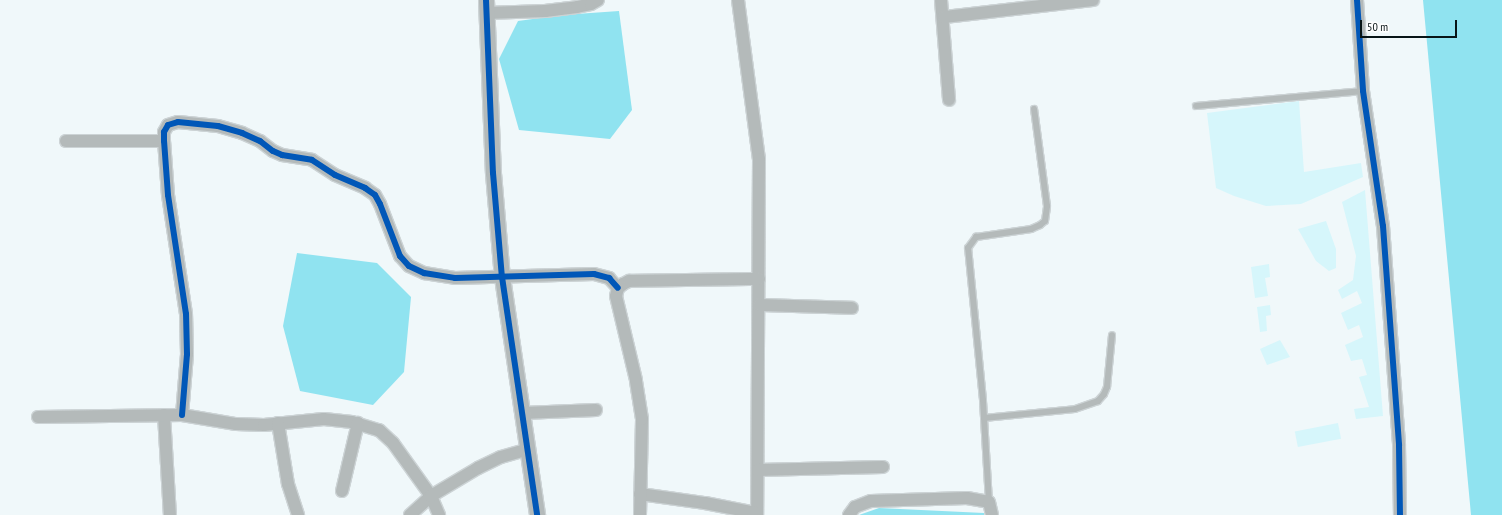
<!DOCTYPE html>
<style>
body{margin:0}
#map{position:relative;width:1502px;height:515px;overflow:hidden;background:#f0f8fa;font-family:"PT Sans Narrow",sans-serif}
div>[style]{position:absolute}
.green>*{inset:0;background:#d6f6fb;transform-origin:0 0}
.water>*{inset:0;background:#90e3f0}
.roads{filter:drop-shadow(1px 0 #ccd3d5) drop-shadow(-1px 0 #ccd3d5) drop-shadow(0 1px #ccd3d5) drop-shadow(0 -1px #ccd3d5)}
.service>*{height:6px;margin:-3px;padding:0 3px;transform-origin:3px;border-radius:3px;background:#b4baba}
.minor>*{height:12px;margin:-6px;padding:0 6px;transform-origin:6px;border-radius:6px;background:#b4baba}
.tertiary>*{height:15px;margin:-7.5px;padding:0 7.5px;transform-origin:7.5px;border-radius:7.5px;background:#b4baba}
.cycleway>*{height:6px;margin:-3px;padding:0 3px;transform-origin:3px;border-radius:3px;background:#0057b8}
span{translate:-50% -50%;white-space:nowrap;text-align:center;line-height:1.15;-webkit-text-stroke:3px #fff;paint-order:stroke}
.scale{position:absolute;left:1360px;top:20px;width:97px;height:18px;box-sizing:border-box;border:2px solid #081517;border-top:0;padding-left:5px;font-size:12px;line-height:14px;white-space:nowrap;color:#081517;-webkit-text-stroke:3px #fff;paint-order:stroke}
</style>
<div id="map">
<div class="green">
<div style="clip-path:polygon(1299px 101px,1304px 172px,1361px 163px,1363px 177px,1301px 204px,1266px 206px,1234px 196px,1216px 188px,1207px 113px)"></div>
<div style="clip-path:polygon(1365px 190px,1383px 416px,1356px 419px,1354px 409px,1369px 407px,1359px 377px,1367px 375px,1362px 359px,1351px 361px,1345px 345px,1363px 337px,1359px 325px,1348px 330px,1341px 313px,1362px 303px,1357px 291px,1342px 299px,1338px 290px,1353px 280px,1356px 256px,1342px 202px)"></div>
<div style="clip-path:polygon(1326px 221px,1336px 249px,1336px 268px,1329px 271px,1316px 261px,1298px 229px)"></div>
<div style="clip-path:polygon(1269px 264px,1270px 277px,1265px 278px,1268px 296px,1255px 298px,1251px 267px)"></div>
<div style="clip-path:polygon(1270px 305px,1271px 315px,1266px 316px,1267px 331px,1260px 332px,1257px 307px)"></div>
<div style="clip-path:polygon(1280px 340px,1290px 357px,1267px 365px,1260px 349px)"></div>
<div style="left:1338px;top:423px;width:16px;height:44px;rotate:79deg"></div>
</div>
<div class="water">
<div style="clip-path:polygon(1423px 0,1502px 0,1502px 515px,1471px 515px)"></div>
<div style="clip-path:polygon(619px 11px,632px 110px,610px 139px,519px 130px,499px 59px,518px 21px,562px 15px)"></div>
<div style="clip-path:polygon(297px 253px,377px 263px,411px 297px,404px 372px,373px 405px,300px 391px,283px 326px)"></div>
<div style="clip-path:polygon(879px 508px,984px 513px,984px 515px,859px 515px)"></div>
</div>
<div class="roads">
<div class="service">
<div style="left:1196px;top:106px;width:168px;rotate:-5.1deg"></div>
<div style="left:984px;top:418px;width:91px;rotate:-5.6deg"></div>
<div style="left:1075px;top:409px;width:24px;rotate:-19deg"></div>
<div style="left:1098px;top:401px;width:9px;rotate:-49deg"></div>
<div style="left:1104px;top:394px;width:8px;rotate:-67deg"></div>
<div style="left:1107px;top:387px;width:52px;rotate:-84.5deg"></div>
<div style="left:989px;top:502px;width:102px;rotate:-93.4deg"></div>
<div style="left:983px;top:400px;width:153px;rotate:-95.6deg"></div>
<div style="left:968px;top:248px;width:14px;rotate:-54deg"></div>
<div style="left:976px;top:237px;width:56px;rotate:-8.3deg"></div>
<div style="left:1031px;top:229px;width:10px;rotate:-24deg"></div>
<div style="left:1040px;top:225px;width:6px;rotate:-39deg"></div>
<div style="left:1045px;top:221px;width:15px;rotate:-82deg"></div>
<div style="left:1047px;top:206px;width:98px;rotate:-97.6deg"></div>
</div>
<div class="minor">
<div style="left:738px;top:0;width:160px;rotate:82.5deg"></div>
<div style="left:759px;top:159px;width:356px;rotate:90.3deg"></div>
<div style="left:941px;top:0;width:100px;rotate:85.4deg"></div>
<div style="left:1357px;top:0;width:91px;rotate:86.2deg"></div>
<div style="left:1363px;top:91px;width:136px;rotate:81.6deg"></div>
<div style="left:1383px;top:226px;width:220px;rotate:85.8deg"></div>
<div style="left:1399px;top:445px;width:70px;rotate:89.2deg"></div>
<div style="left:486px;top:13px;width:59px;rotate:-1.9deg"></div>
<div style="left:545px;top:11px;width:32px;rotate:-7deg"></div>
<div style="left:577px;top:7px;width:14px;rotate:-12deg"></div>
<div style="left:591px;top:4px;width:8px;rotate:-30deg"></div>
<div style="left:944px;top:17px;width:150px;rotate:-6.5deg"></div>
<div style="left:66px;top:141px;width:98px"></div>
<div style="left:759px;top:305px;width:93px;rotate:1.8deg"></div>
<div style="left:523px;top:413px;width:73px;rotate:-2.4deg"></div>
<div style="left:164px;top:415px;width:100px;rotate:86.6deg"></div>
<div style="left:182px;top:415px;width:61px;rotate:-85.3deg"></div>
<div style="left:187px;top:354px;width:40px;rotate:-91.4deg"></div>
<div style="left:186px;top:314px;width:120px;rotate:-98.6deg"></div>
<div style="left:168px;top:195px;width:54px;rotate:-94.2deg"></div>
<div style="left:164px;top:141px;width:9px;rotate:-90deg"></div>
<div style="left:164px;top:132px;width:8px;rotate:-60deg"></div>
<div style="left:168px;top:125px;width:10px;rotate:-17deg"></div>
<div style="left:178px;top:122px;width:40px;rotate:5.7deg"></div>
<div style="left:218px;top:126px;width:25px;rotate:16deg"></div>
<div style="left:242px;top:133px;width:20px;rotate:24deg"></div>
<div style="left:260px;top:141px;width:16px;rotate:38deg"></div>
<div style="left:273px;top:151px;width:10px;rotate:24deg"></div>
<div style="left:282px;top:155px;width:30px;rotate:9deg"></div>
<div style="left:312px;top:160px;width:27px;rotate:33deg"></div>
<div style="left:335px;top:175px;width:33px;rotate:23deg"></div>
<div style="left:365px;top:188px;width:12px;rotate:35deg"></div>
<div style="left:375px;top:195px;width:10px;rotate:61deg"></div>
<div style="left:380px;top:204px;width:56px;rotate:69deg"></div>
<div style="left:400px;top:256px;width:13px;rotate:48deg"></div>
<div style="left:409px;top:266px;width:17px;rotate:25deg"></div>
<div style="left:424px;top:273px;width:31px;rotate:9deg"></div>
<div style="left:455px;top:278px;width:139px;rotate:-1.6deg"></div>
<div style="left:594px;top:274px;width:16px;rotate:15deg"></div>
<div style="left:609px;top:278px;width:13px;rotate:48deg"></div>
<div style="left:38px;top:417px;width:144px;rotate:-0.8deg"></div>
<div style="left:182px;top:415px;width:55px;rotate:9.5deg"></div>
<div style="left:236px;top:424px;width:28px;rotate:2deg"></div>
<div style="left:264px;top:425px;width:60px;rotate:-5.7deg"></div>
<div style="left:324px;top:419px;width:28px;rotate:6deg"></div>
<div style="left:352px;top:422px;width:28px;rotate:17deg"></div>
<div style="left:379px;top:430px;width:19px;rotate:43deg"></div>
<div style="left:393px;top:443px;width:65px;rotate:54.4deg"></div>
<div style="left:431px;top:496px;width:21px;rotate:67deg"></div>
<div style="left:278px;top:423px;width:62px;rotate:80.7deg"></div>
<div style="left:288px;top:484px;width:33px;rotate:72deg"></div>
<div style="left:758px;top:470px;width:125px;rotate:-1.4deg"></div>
<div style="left:342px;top:491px;width:70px;rotate:-76.8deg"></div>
<div style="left:640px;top:494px;width:66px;rotate:7.9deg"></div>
<div style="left:705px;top:503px;width:53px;rotate:10.9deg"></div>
<div style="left:410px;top:515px;width:28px;rotate:-42deg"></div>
<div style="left:431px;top:496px;width:55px;rotate:-30.8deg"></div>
<div style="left:478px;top:468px;width:25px;rotate:-26deg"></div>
<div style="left:501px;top:457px;width:29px;rotate:-16deg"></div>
<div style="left:640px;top:515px;width:96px;rotate:-88.8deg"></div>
<div style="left:642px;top:419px;width:39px;rotate:-99deg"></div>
<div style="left:636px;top:380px;width:86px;rotate:-103.4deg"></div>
<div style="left:616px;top:296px;width:8px;rotate:-76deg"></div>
<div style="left:618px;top:288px;width:6px;rotate:-39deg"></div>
<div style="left:623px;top:284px;width:7px;rotate:-27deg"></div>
<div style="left:629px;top:281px;width:130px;rotate:-0.9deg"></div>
<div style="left:849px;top:515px;width:10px;rotate:-53deg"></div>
<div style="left:855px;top:507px;width:17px;rotate:-21deg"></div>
<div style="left:871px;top:501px;width:96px;rotate:-1.8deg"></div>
<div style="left:967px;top:498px;width:22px;rotate:10deg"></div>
<div style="left:989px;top:502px;width:13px;rotate:77deg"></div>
</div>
<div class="tertiary">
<div style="left:486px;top:0;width:173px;rotate:87.7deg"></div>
<div style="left:493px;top:173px;width:104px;rotate:85.1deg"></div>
<div style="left:502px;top:277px;width:241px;rotate:81.6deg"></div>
</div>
</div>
<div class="cycleway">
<div style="left:486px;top:0;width:173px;rotate:87.7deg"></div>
<div style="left:493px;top:173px;width:104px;rotate:85.1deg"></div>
<div style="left:502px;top:277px;width:241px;rotate:81.6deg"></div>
<div style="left:1357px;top:0;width:91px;rotate:86.2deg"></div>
<div style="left:1363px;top:91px;width:136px;rotate:81.6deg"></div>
<div style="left:1383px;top:226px;width:220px;rotate:85.8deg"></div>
<div style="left:1399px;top:445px;width:70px;rotate:89.2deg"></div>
<div style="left:182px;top:415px;width:61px;rotate:-85.3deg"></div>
<div style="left:187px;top:354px;width:40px;rotate:-91.4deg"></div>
<div style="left:186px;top:314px;width:120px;rotate:-98.6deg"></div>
<div style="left:168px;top:195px;width:54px;rotate:-94.2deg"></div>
<div style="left:164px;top:141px;width:9px;rotate:-90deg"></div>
<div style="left:164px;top:132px;width:8px;rotate:-60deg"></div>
<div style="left:168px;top:125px;width:10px;rotate:-17deg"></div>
<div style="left:178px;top:122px;width:40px;rotate:5.7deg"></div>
<div style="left:218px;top:126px;width:25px;rotate:16deg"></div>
<div style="left:242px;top:133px;width:20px;rotate:24deg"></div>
<div style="left:260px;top:141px;width:16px;rotate:38deg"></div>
<div style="left:273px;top:151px;width:10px;rotate:24deg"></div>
<div style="left:282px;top:155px;width:30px;rotate:9deg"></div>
<div style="left:312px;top:160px;width:27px;rotate:33deg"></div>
<div style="left:335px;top:175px;width:33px;rotate:23deg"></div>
<div style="left:365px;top:188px;width:12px;rotate:35deg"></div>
<div style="left:375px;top:195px;width:10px;rotate:61deg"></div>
<div style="left:380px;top:204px;width:56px;rotate:69deg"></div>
<div style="left:400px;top:256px;width:13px;rotate:48deg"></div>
<div style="left:409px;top:266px;width:17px;rotate:25deg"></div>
<div style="left:424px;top:273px;width:31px;rotate:9deg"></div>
<div style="left:455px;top:278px;width:139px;rotate:-1.6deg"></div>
<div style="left:594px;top:274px;width:16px;rotate:15deg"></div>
<div style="left:609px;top:278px;width:13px;rotate:48deg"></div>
</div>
<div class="scale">50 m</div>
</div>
